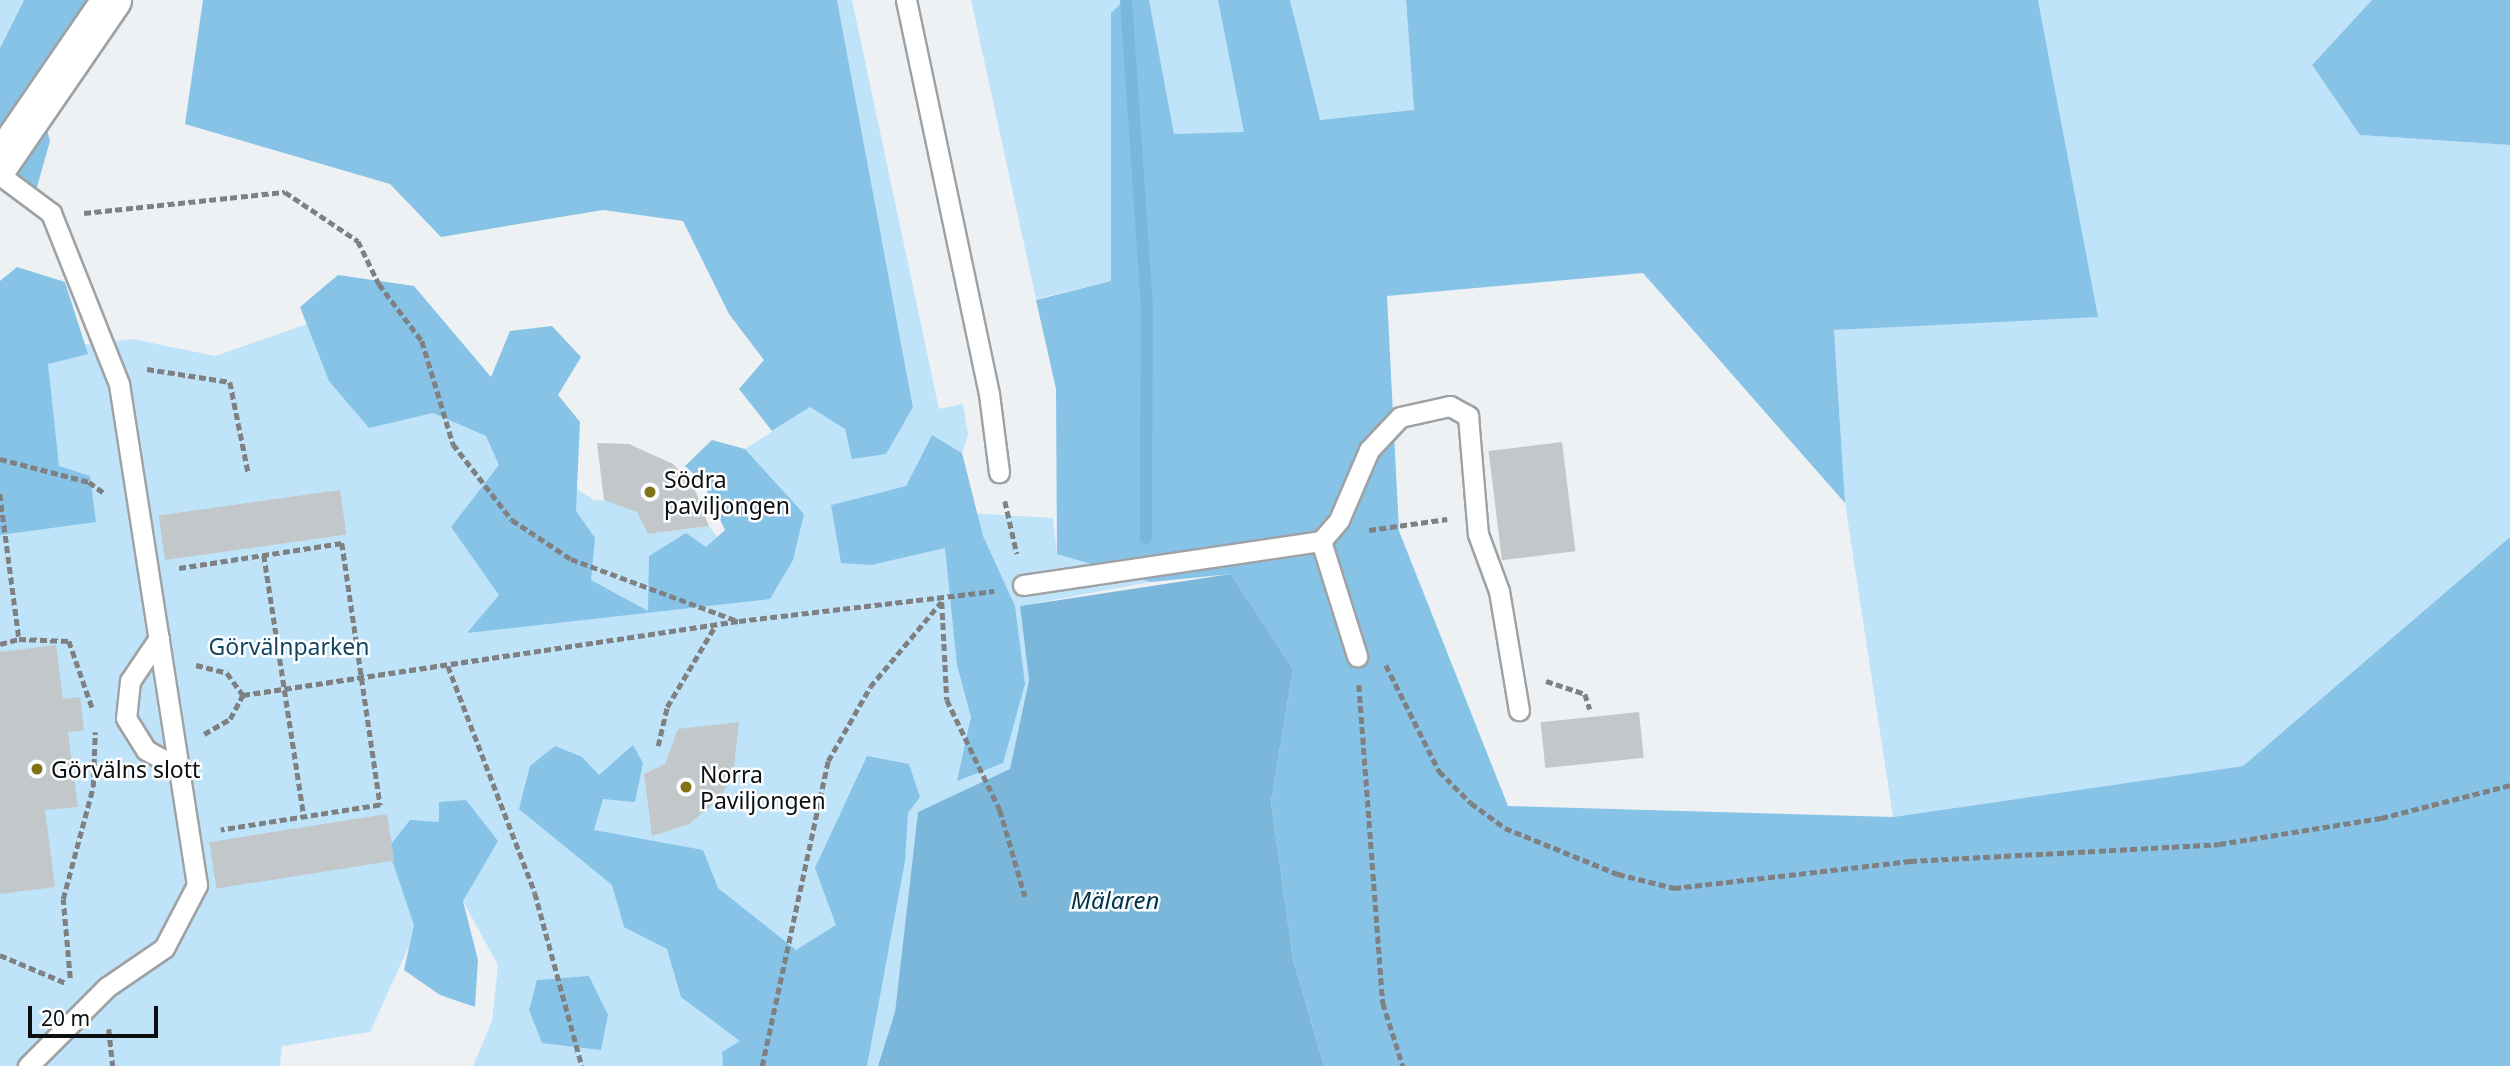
<!DOCTYPE html>
<meta charset="utf-8">
<style>
body{margin:0}
#map{position:relative;width:2510px;height:1066px;overflow:hidden;background:#edf1f4;font-family:"Noto Sans",sans-serif}
div>[style]{position:absolute}
.green>*{inset:0;background:#bfe3f9}
.forest>*{inset:0;background:#86c3e7}
.water>*{inset:0;background:#7ab7db}
.stream>*{height:12px;margin:-6px;padding:0 6px;transform-origin:6px;border-radius:6px;background:#7ab7db}
.building>*{inset:0;background:#c2c7c9;transform-origin:0 0}
.path>*{height:4.5px;margin-top:-2.25px;transform-origin:0;background:repeating-linear-gradient(90deg,#7e8082 0 7px,transparent 0 10.5px)}
.roads{filter:drop-shadow(2px 0 #9ea2a5) drop-shadow(-2px 0 #9ea2a5) drop-shadow(0 2px #9ea2a5) drop-shadow(0 -2px #9ea2a5)}
.service>*{height:19px;margin:-9.5px;padding:0 9.5px;transform-origin:9.5px;border-radius:9.5px;background:#fff}
.minor>*{height:38px;margin:-19px;padding:0 19px;transform-origin:19px;border-radius:19px;background:#fff}
.dots>*{width:19px;height:19px;translate:-50% -50%;box-sizing:border-box;border:4px solid #fdfeff;border-radius:50%}
span{translate:-50% -50%;white-space:nowrap;text-align:center;line-height:1.15;-webkit-text-stroke:5px #fdfeff;paint-order:stroke}
.poi-label{font-size:23px;color:#0d0e0f}
.left{translate:0 -50%;text-align:left}
.park-label{font-size:23px;color:#14455e}
.water-label{font-size:24px;color:#00344b;font-style:italic}
.scale{position:absolute;left:28px;top:1006px;width:130px;height:32px;box-sizing:border-box;border:4px solid #0d0e0f;border-top:0;padding-left:9px;font-size:21px;line-height:24px;white-space:nowrap;color:#0d0e0f;-webkit-text-stroke:5px #fdfeff;paint-order:stroke}
</style>
<div id="map">
<div class="green">
<div style="clip-path:polygon(0 0,24px 0,0 48px)"></div>
<div style="clip-path:polygon(837px 0,852px 0,939px 409px,963px 404px,968px 435px,962px 453px,932px 435px,906px 486px,831px 505px,1053px 518px,1057px 554px,1151px 582px,1020px 606px,1029px 679px,1010px 770px,918px 812px,895px 1012px,878px 1066px,473px 1066px,492px 1021px,498px 965px,463px 901px,431px 898px,370px 1032px,282px 1046px,280px 1066px,0 1066px,0 340px,38px 350px,133px 339px,215px 356px,313px 322px,594px 500px,619px 501px,637px 512px,648px 534px,709px 526px,722px 544px,804px 514px,745px 449px,810px 407px,846px 429px,913px 406px)"></div>
<div style="clip-path:polygon(971px 0,1125px 0,1111px 14px,1111px 281px,1036px 299px)"></div>
<div style="clip-path:polygon(1149px 0,1218px 0,1245px 133px,1174px 134px)"></div>
<div style="clip-path:polygon(1290px 0,1406px 0,1414px 111px,1319px 120px)"></div>
<div style="clip-path:polygon(2038px 0,2372px 0,2312px 65px,2360px 135px,2510px 145px,2510px 537px,2243px 766px,1893px 817px,1845px 503px,1834px 330px,2097px 316px)"></div>
</div>
<div class="forest">
<div style="clip-path:polygon(24px 0,93px 0,37px 92px,50px 141px,35px 194px,0 159px,0 48px)"></div>
<div style="clip-path:polygon(203px 0,837px 0,913px 407px,886px 454px,852px 459px,845px 429px,810px 407px,772px 431px,739px 389px,764px 360px,729px 314px,683px 221px,603px 210px,441px 237px,390px 184px,185px 124px)"></div>
<div style="clip-path:polygon(1125px 0,1149px 0,1174px 134px,1244px 132px,1218px 0,1290px 0,1320px 120px,1414px 110px,1406px 0,2038px 0,2098px 317px,1834px 330px,1845px 503px,1643px 273px,1387px 296px,1399px 531px,1508px 806px,1893px 817px,2243px 766px,2510px 537px,2510px 1066px,1324px 1066px,1293px 959px,1271px 802px,1293px 669px,1231px 574px,1151px 582px,1057px 554px,1056px 389px,1036px 300px,1111px 281px,1111px 13px)"></div>
<div style="clip-path:polygon(2372px 0,2510px 0,2510px 145px,2360px 135px,2312px 65px)"></div>
<div style="clip-path:polygon(17px 267px,65px 282px,88px 354px,48px 364px,59px 466px,90px 476px,96px 522px,0 535px,0 281px)"></div>
<div style="clip-path:polygon(338px 275px,414px 286px,491px 377px,510px 331px,552px 326px,581px 357px,558px 395px,580px 422px,576px 511px,595px 538px,591px 580px,648px 611px,649px 556px,686px 533px,706px 547px,725px 530px,703px 483px,685px 466px,712px 440px,745px 449px,804px 514px,793px 560px,770px 599px,467px 633px,499px 595px,451px 527px,499px 465px,486px 436px,433px 413px,369px 428px,329px 381px,300px 307px)"></div>
<div style="clip-path:polygon(932px 435px,962px 453px,983px 536px,1015px 606px,1025px 684px,1003px 763px,957px 781px,971px 717px,957px 665px,945px 548px,871px 565px,841px 563px,831px 505px,906px 486px)"></div>
<div style="clip-path:polygon(633px 745px,643px 763px,635px 802px,603px 799px,594px 830px,703px 850px,718px 888px,796px 950px,836px 925px,815px 868px,867px 756px,909px 764px,920px 797px,908px 813px,905px 861px,867px 1066px,723px 1066px,722px 1052px,740px 1041px,681px 997px,667px 949px,624px 927px,612px 885px,519px 809px,530px 766px,555px 746px,582px 757px,599px 775px)"></div>
<div style="clip-path:polygon(466px 800px,498px 841px,463px 901px,478px 960px,475px 1007px,440px 995px,404px 970px,414px 925px,388px 848px,410px 820px,439px 822px,439px 802px)"></div>
<div style="clip-path:polygon(589px 976px,608px 1015px,601px 1050px,542px 1043px,529px 1010px,537px 980px)"></div>
</div>
<div class="water">
<div style="clip-path:polygon(1231px 574px,1293px 669px,1271px 802px,1293px 959px,1324px 1066px,878px 1066px,895px 1012px,918px 812px,1010px 769px,1029px 680px,1020px 606px)"></div>
</div>
<div class="stream">
<div style="left:1126px;top:0;width:311px;rotate:86.1deg"></div>
<div style="left:1147px;top:310px;width:228px;rotate:90.3deg"></div>
</div>
<div class="building">
<div style="left:1562px;top:442px;width:110px;height:74px;rotate:83deg"></div>
<div style="clip-path:polygon(597px 443px,629px 444px,673px 464px,693px 485px,709px 526px,648px 534px,637px 512px,604px 500px)"></div>
<div style="left:340px;top:490px;width:45px;height:183px;rotate:82deg"></div>
<div style="clip-path:polygon(56px 645px,63px 699px,80px 697px,84px 730px,68px 732px,78px 807px,45px 810px,55px 887px,0 894px,0 652px)"></div>
<div style="left:1639px;top:712px;width:46px;height:99px;rotate:84deg"></div>
<div style="clip-path:polygon(739px 722px,733px 776px,719px 799px,689px 824px,652px 836px,644px 774px,665px 764px,678px 729px)"></div>
<div style="left:387px;top:814px;width:47px;height:180px;rotate:81deg"></div>
</div>
<div class="path">
<div style="left:84px;top:213px;width:202px;rotate:-6deg"></div>
<div style="left:285px;top:192px;width:88px;rotate:33.9deg"></div>
<div style="left:358px;top:241px;width:48px;rotate:64deg"></div>
<div style="left:379px;top:284px;width:71px;rotate:53deg"></div>
<div style="left:422px;top:341px;width:108px;rotate:73.2deg"></div>
<div style="left:453px;top:444px;width:96px;rotate:52.2deg"></div>
<div style="left:512px;top:520px;width:71px;rotate:33.5deg"></div>
<div style="left:571px;top:559px;width:178px;rotate:20.4deg"></div>
<div style="left:147px;top:369px;width:84px;rotate:8.9deg"></div>
<div style="left:230px;top:382px;width:91px;rotate:78.6deg"></div>
<div style="left:0;top:459px;width:92px;rotate:14.5deg"></div>
<div style="left:89px;top:482px;width:19px;rotate:36deg"></div>
<div style="left:0;top:494px;width:146px;rotate:82.5deg"></div>
<div style="left:19px;top:639px;width:50px;rotate:2.3deg"></div>
<div style="left:69px;top:641px;width:73px;rotate:70.8deg"></div>
<div style="left:1005px;top:501px;width:54px;rotate:77.2deg"></div>
<div style="left:1369px;top:530px;width:79px;rotate:-8deg"></div>
<div style="left:264px;top:555px;width:265px;rotate:81.3deg"></div>
<div style="left:179px;top:568px;width:165px;rotate:-8.7deg"></div>
<div style="left:342px;top:543px;width:265px;rotate:81.7deg"></div>
<div style="left:380px;top:805px;width:161px;rotate:171.1deg"></div>
<div style="left:942px;top:602px;width:98px;rotate:87.1deg"></div>
<div style="left:947px;top:700px;width:122px;rotate:64.3deg"></div>
<div style="left:1000px;top:810px;width:90px;rotate:73.8deg"></div>
<div style="left:0;top:644px;width:20px;rotate:-15deg"></div>
<div style="left:196px;top:665px;width:32px;rotate:14deg"></div>
<div style="left:227px;top:673px;width:27px;rotate:54deg"></div>
<div style="left:1386px;top:665px;width:119px;rotate:63.4deg"></div>
<div style="left:1439px;top:771px;width:45px;rotate:45deg"></div>
<div style="left:1471px;top:803px;width:42px;rotate:36.3deg"></div>
<div style="left:1505px;top:828px;width:122px;rotate:22.2deg"></div>
<div style="left:1618px;top:874px;width:58px;rotate:14deg"></div>
<div style="left:1674px;top:888px;width:238px;rotate:-6.5deg"></div>
<div style="left:1910px;top:861px;width:309px;rotate:-3.1deg"></div>
<div style="left:2219px;top:844px;width:164px;rotate:-9.1deg"></div>
<div style="left:2381px;top:818px;width:133px;rotate:-14.3deg"></div>
<div style="left:448px;top:666px;width:243px;rotate:69deg"></div>
<div style="left:535px;top:893px;width:179px;rotate:74.8deg"></div>
<div style="left:1546px;top:681px;width:41px;rotate:18.4deg"></div>
<div style="left:1585px;top:694px;width:16px;rotate:72deg"></div>
<div style="left:1359px;top:685px;width:319px;rotate:85.7deg"></div>
<div style="left:1383px;top:1003px;width:66px;rotate:72.4deg"></div>
<div style="left:204px;top:734px;width:30px;rotate:-30deg"></div>
<div style="left:230px;top:719px;width:27px;rotate:-62deg"></div>
<div style="left:243px;top:695px;width:501px;rotate:-8.49deg"></div>
<div style="left:739px;top:621px;width:257px;rotate:-6.7deg"></div>
<div style="left:658px;top:746px;width:40px;rotate:-77deg"></div>
<div style="left:667px;top:707px;width:94px;rotate:-59.3deg"></div>
<div style="left:0;top:955px;width:72px;rotate:23deg"></div>
<div style="left:70px;top:978px;width:79px;rotate:-95.1deg"></div>
<div style="left:63px;top:899px;width:116px;rotate:-75deg"></div>
<div style="left:93px;top:787px;width:55px;rotate:-87.9deg"></div>
<div style="left:109px;top:1029px;width:37px;rotate:84deg"></div>
<div style="left:762px;top:1066px;width:312px;rotate:-77.8deg"></div>
<div style="left:828px;top:761px;width:85px;rotate:-60.4deg"></div>
<div style="left:870px;top:687px;width:111px;rotate:-50.1deg"></div>
</div>
<div class="roads">
<div class="service">
<div style="left:906px;top:0;width:403px;rotate:78.1deg"></div>
<div style="left:989px;top:394px;width:79px;rotate:82.7deg"></div>
<div style="left:0;top:175px;width:64px;rotate:36.7deg"></div>
<div style="left:51px;top:213px;width:184px;rotate:68.3deg"></div>
<div style="left:119px;top:384px;width:507px;rotate:81.15deg"></div>
<div style="left:197px;top:885px;width:71px;rotate:117.6deg"></div>
<div style="left:164px;top:948px;width:69px;rotate:145.6deg"></div>
<div style="left:107px;top:987px;width:112px;rotate:135deg"></div>
<div style="left:1321px;top:541px;width:28px;rotate:-49deg"></div>
<div style="left:1339px;top:520px;width:76px;rotate:-66.8deg"></div>
<div style="left:1369px;top:450px;width:45px;rotate:-46.8deg"></div>
<div style="left:1400px;top:417px;width:51px;rotate:-12.4deg"></div>
<div style="left:1450px;top:406px;width:21px;rotate:29deg"></div>
<div style="left:1468px;top:416px;width:118px;rotate:85.2deg"></div>
<div style="left:1478px;top:534px;width:61px;rotate:69.8deg"></div>
<div style="left:1499px;top:591px;width:121px;rotate:80.5deg"></div>
<div style="left:1023px;top:585px;width:301px;rotate:-8.4deg"></div>
<div style="left:1321px;top:541px;width:121px;rotate:72.6deg"></div>
<div style="left:159px;top:638px;width:52px;rotate:124deg"></div>
<div style="left:130px;top:681px;width:37px;rotate:96deg"></div>
<div style="left:126px;top:718px;width:38px;rotate:58deg"></div>
<div style="left:146px;top:750px;width:41px;rotate:29.1deg"></div>
</div>
<div class="minor">
<div style="left:0;top:163px;width:198px;rotate:-55.5deg"></div>
</div>
</div>
<div class="dots">
<div style="left:650px;top:492px;background:#7f7315"></div>
<div style="left:37px;top:769px;background:#7f7315"></div>
<div style="left:686px;top:787px;background:#7f7315"></div>
</div>
<div class="poi-label">
<span class="left" style="left:664px;top:492px">Södra<br>paviljongen</span>
<span class="left" style="left:51px;top:769px">Görvälns slott</span>
<span class="left" style="left:700px;top:787px">Norra<br>Paviljongen</span>
</div>
<div class="park-label">
<span style="left:289px;top:646px">Görvälnparken</span>
</div>
<div class="water-label">
<span style="left:1115px;top:900px">Mälaren</span>
</div>
<div class="scale">20 m</div>
</div>
